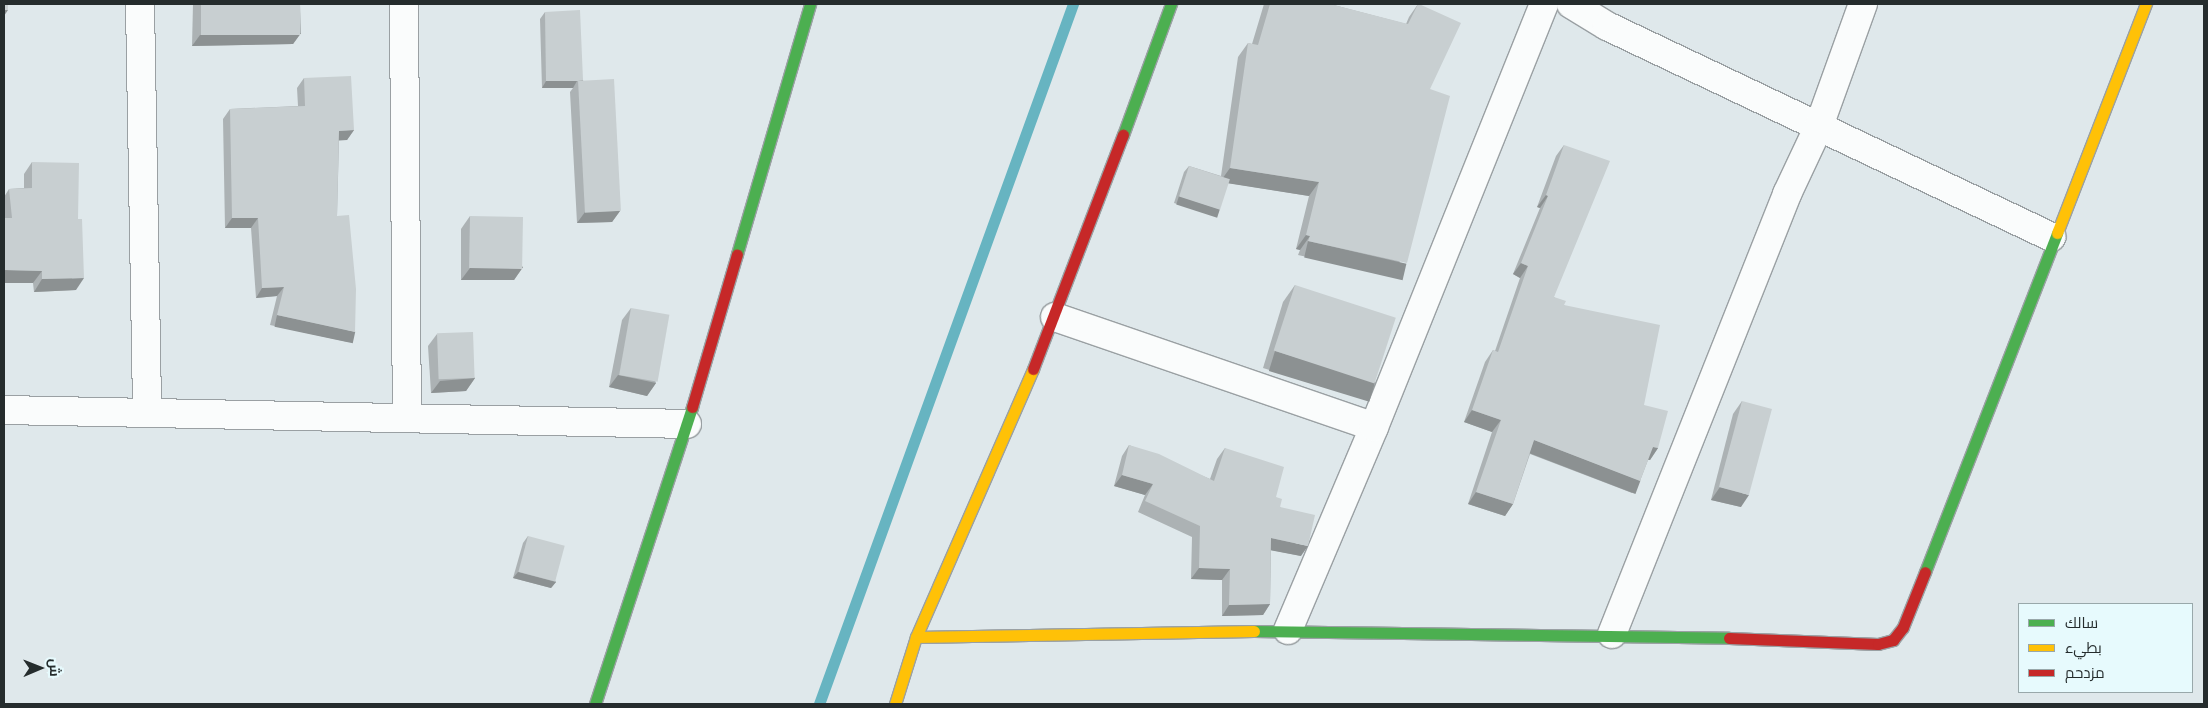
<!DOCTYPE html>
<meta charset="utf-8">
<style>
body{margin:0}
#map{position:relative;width:2208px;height:708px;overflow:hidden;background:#dfe8eb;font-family:"Work Sans",Cairo,sans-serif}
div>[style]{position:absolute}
.stream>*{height:11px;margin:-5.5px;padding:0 5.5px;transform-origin:5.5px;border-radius:5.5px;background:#67b4c1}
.roads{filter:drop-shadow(1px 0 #9aa0a3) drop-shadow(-1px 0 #9aa0a3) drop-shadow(0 1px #9aa0a3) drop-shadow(0 -1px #9aa0a3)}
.street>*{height:28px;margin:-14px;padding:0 14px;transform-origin:14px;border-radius:14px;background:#fafcfc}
.fast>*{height:11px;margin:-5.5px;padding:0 5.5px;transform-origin:5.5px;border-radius:5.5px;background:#4caf50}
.slow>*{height:11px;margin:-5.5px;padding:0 5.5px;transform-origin:5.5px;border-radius:5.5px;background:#ffc107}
.jam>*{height:11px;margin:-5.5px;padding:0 5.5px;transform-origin:5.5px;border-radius:5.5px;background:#c62828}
.wall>*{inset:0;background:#acb2b4}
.shaded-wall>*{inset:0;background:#8c9192;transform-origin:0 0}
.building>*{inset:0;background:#c8cfd1;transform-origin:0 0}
span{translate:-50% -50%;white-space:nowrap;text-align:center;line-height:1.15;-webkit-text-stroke:5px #e7fafd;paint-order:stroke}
.frame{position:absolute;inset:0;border:5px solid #252c2d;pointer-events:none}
.legend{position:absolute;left:2018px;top:603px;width:175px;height:90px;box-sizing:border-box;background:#e7fafd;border:1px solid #99a8aa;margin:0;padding:6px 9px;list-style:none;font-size:15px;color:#252c2d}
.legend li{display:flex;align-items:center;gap:10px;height:25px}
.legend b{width:25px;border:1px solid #99a8aa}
.north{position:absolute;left:15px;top:643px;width:50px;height:50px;-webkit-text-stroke:4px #e7fafd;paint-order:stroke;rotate:89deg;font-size:14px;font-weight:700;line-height:20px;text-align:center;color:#252c2d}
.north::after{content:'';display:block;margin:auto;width:18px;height:22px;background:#252c2d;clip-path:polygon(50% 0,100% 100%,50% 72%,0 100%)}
</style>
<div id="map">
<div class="stream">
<div style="left:819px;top:704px;width:745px;rotate:-70.06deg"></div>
</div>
<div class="roads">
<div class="street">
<div style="left:140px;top:4px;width:408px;rotate:89deg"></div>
<div style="left:404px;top:4px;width:413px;rotate:89.6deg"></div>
<div style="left:1571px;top:4px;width:42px;rotate:31.4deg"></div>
<div style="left:1607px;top:26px;width:492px;rotate:25.4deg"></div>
<div style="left:1055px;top:317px;width:337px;rotate:19deg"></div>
<div style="left:4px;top:410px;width:683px;rotate:1.17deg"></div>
<div style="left:1288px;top:630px;width:220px;rotate:-67deg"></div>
<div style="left:1374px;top:427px;width:456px;rotate:-68.1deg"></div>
<div style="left:1612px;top:634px;width:474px;rotate:-68.3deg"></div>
<div style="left:1787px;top:194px;width:75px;rotate:-64.8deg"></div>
<div style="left:1819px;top:126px;width:130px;rotate:-70.2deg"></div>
</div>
<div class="fast">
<div style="left:1123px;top:135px;width:140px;rotate:-69.9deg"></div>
<div style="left:737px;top:254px;width:260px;rotate:-73.7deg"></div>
<div style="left:1925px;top:572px;width:364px;rotate:-68.7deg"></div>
<div style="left:1254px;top:631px;width:475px;rotate:0.8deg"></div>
<div style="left:595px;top:704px;width:312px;rotate:-71.9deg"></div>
</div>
<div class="slow">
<div style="left:2057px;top:233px;width:246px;rotate:-68.8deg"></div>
<div style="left:916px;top:637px;width:338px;rotate:-1deg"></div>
<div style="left:895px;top:704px;width:70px;rotate:-72.6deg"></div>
<div style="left:916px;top:637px;width:292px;rotate:-66.4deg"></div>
</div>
<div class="jam">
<div style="left:1033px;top:369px;width:251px;rotate:-69deg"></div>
<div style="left:692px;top:407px;width:159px;rotate:-73.6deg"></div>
<div style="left:1729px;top:638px;width:149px;rotate:2.3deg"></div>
<div style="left:1878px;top:644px;width:16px;rotate:-15deg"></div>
<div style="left:1893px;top:640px;width:16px;rotate:-52deg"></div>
<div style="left:1903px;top:627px;width:59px;rotate:-68.2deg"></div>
</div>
</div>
<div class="wall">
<div style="clip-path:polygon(193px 4px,300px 4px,301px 33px,293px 44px,192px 46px)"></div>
<div style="clip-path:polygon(1264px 4px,1330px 4px,1406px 24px,1409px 17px,1418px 4px,1430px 89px,1397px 277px,1298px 255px,1300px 250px,1296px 249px,1309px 196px,1228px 183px,1215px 216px,1174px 203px,1184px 172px,1189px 166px,1221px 176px,1238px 57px,1248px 43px,1252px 44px)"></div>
<div style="clip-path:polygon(545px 12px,583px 80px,620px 211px,612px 222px,577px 223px,570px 92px,573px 88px,542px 88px,540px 19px)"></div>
<div style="clip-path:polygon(304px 78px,354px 130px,347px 140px,339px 140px,337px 216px,348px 342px,270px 325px,277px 296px,256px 298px,251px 228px,225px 228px,223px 119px,230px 109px,298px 106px,297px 88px)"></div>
<div style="clip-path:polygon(1564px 145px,1554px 297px,1564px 305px,1644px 405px,1658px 448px,1650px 460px,1648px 460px,1640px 481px,1632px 493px,1530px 454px,1513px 504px,1505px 516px,1468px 504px,1492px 432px,1464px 422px,1485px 362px,1493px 350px,1495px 351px,1520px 278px,1513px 274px,1540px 208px,1537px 207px,1556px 156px)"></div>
<div style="clip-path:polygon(32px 162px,76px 290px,34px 292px,33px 283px,4px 283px,4px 197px,9px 189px,24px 188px,24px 174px)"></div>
<div style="clip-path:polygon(470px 216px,523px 267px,514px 280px,461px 280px,461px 229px)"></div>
<div style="clip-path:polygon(1295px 285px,1363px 399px,1263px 368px,1283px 302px)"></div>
<div style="clip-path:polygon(631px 308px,656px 383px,647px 396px,609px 387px,622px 320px)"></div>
<div style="clip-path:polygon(437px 334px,475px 378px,466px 391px,431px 393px,428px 346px)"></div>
<div style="clip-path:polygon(1742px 401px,1741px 507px,1711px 500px,1733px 414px)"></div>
<div style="clip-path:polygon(1129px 445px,1210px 479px,1217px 459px,1225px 448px,1276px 497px,1301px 556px,1271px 550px,1270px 604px,1263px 615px,1222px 616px,1222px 580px,1191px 579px,1192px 537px,1138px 512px,1145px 495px,1114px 486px,1122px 456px)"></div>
<div style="clip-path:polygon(528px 536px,556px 582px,551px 588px,513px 578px,523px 543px)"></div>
</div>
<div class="shaded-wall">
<div style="clip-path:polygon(4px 10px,8px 10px,4px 16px)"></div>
<div style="clip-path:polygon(301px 33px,293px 44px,192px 46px,200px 35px)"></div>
<div style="clip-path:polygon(546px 81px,577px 81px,573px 88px,542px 88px)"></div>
<div style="clip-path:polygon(354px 130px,347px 140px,332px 141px,339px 131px)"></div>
<div style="clip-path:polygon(1230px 168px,1319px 182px,1309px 196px,1220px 182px)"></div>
<div style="clip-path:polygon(1546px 195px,1548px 196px,1540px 208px,1537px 207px)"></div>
<div style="left:1179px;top:196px;width:43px;height:9px;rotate:18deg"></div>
<div style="clip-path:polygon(620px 211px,612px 222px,577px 223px,585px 212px)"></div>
<div style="clip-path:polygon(232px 218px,258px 218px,251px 228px,225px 228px)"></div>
<div style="clip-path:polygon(1306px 235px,1310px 236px,1300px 250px,1296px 249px)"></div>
<div style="left:1308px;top:241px;width:101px;height:17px;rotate:13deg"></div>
<div style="clip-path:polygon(1521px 263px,1528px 266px,1520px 278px,1513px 274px)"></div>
<div style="clip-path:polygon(523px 267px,514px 280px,461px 280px,470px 268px)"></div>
<div style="clip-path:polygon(4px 270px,42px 271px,33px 283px,4px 283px)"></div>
<div style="clip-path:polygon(84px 278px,76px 290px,34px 292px,42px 279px)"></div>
<div style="clip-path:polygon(284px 287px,277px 296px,256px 298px,262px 288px)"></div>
<div style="left:277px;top:315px;width:80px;height:12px;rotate:12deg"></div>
<div style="left:1275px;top:351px;width:105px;height:21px;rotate:17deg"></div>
<div style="clip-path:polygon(618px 375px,656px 383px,647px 396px,609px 387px)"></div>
<div style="clip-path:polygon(475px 378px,466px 391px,431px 393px,440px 381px)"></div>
<div style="clip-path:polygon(1472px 410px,1501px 420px,1492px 432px,1464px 422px)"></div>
<div style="left:1534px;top:440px;width:114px;height:14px;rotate:21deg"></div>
<div style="clip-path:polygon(1653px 447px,1658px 448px,1650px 460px,1645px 459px)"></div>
<div style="clip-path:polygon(1122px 475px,1153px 484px,1145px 495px,1114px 486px)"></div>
<div style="clip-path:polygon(1720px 487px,1749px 495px,1741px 507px,1711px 500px)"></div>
<div style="clip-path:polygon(1476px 492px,1513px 504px,1505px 516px,1468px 504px)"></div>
<div style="clip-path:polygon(1271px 538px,1308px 546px,1301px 556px,1264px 549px)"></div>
<div style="clip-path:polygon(1199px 568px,1230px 569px,1222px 580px,1191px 579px)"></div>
<div style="clip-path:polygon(518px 572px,556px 582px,551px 588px,513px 578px)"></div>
<div style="clip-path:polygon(1270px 604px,1263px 615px,1222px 616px,1229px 605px)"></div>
</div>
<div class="building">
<div style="left:4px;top:4px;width:4px;height:6px"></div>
<div style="left:201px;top:4px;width:99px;height:31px"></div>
<div style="clip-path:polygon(1270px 4px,1330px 4px,1408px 24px,1418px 4px,1419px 4px,1461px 23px,1430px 89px,1450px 96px,1407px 263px,1308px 241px,1310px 236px,1306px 235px,1319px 182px,1230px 168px,1248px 43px,1258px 45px)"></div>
<div style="clip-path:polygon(580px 10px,583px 80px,578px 81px,546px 81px,545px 12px)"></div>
<div style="clip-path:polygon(351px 76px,354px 130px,339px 131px,337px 216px,349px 215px,356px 289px,355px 332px,277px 315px,284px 287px,262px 288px,258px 218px,232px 218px,230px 109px,305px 106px,304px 78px)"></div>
<div style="left:614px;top:79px;width:132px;height:36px;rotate:87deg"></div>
<div style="clip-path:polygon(1564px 145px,1610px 161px,1554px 297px,1566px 301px,1564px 305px,1660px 325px,1644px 405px,1668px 411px,1658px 448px,1653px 447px,1640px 481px,1534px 440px,1513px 504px,1476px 492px,1501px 420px,1472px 410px,1493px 350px,1498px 352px,1528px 266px,1521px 263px,1548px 196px,1546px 195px)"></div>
<div style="clip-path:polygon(32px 162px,79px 163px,78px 219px,82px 219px,84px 278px,42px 279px,42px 271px,4px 270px,4px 218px,12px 218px,9px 189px,32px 188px)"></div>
<div style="left:1189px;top:166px;width:43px;height:32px;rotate:18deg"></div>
<div style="left:470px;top:216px;width:53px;height:52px;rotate:1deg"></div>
<div style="left:1295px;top:285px;width:106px;height:69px;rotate:18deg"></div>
<div style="left:631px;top:308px;width:39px;height:68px;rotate:10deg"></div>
<div style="left:473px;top:332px;width:46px;height:36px;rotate:88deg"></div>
<div style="left:1742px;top:401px;width:31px;height:89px;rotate:15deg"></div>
<div style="clip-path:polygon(1129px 445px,1159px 454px,1214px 481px,1225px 448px,1284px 467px,1276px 497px,1282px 499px,1280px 507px,1315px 515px,1308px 546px,1271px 538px,1270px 604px,1229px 605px,1230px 569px,1199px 568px,1200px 526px,1145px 501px,1153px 484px,1122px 475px)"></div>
<div style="left:528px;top:536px;width:38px;height:37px;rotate:15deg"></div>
</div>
<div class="frame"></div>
<ul class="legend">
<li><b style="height:6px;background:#4caf50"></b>سالك</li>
<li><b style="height:6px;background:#ffc107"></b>بطيء</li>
<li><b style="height:6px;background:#c62828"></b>مزدحم</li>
</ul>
<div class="north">ش</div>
</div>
